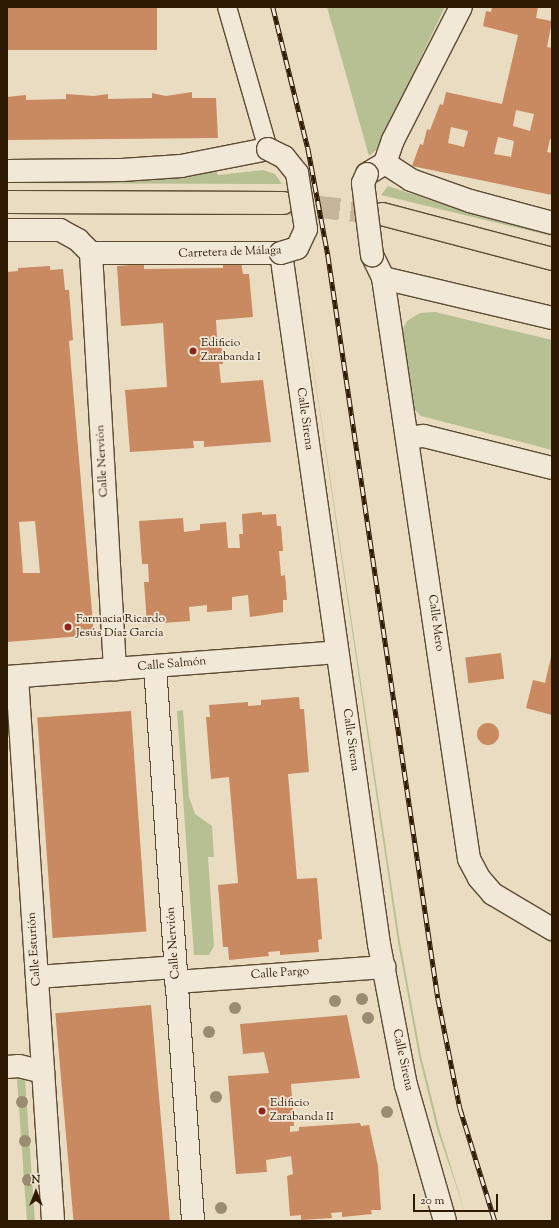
<!DOCTYPE html>
<meta charset="utf-8">
<style>
body{margin:0}
#map{position:relative;width:559px;height:1228px;overflow:hidden;background:#e9dcc1;font-family:"Sorts Mill Goudy",serif}
div>[style]{position:absolute}
.green>*{inset:0;background:#b7c092;transform-origin:0 0}
.building>*{inset:0;background:#c98961;transform-origin:0 0}
.round{border-radius:50%}
.primary-tunnel>*{height:22px;margin-top:-11px;transform-origin:0;background:repeating-linear-gradient(90deg,#c4b59b 0 22px,transparent 0 33px)}
.roads{filter:drop-shadow(1px 0 #5d4a32) drop-shadow(-1px 0 #5d4a32) drop-shadow(0 1px #5d4a32) drop-shadow(0 -1px #5d4a32)}
.pedestrian>*{height:18px;margin:-9px;padding:0 9px;transform-origin:9px;border-radius:9px;background:#f1e8d7}
.minor>*{height:22px;margin:-11px;padding:0 11px;transform-origin:11px;border-radius:11px;background:#f1e8d7}
.tertiary>*{height:22px;margin:-11px;padding:0 11px;transform-origin:11px;border-radius:11px;background:#f1e8d7}
.primary>*{height:22px;margin:-11px;padding:0 11px;transform-origin:11px;border-radius:11px;background:#e9dcc1}
.rail>*{height:4.5px;margin-top:-2.25px;transform-origin:0;background:repeating-linear-gradient(90deg,#f1e8d7 0 9px,#2e1903 0 18px);box-sizing:border-box;border-block:1px solid #2e1903}
.bridges{filter:drop-shadow(1px 0 #5d4a32) drop-shadow(-1px 0 #5d4a32) drop-shadow(0 1px #5d4a32) drop-shadow(0 -1px #5d4a32)}
.minor-bridge>*{height:22px;margin:-11px;padding:0 11px;transform-origin:11px;border-radius:11px;background:#f1e8d7}
.tertiary-bridge>*{height:22px;margin:-11px;padding:0 11px;transform-origin:11px;border-radius:11px;background:#f1e8d7}
.trees>*{width:12px;height:12px;margin:-6px;border-radius:50%;background:#998c70}
.dots>*{width:11px;height:11px;translate:-50% -50%;box-sizing:border-box;border:2px solid #f1e8d7;border-radius:50%}
span{translate:-50% -50%;white-space:nowrap;text-align:center;line-height:1.15;-webkit-text-stroke:3.5px #f1e8d7;paint-order:stroke}
.street-label{font-size:12px;color:#2e1903}
.poi-label{font-size:12px;color:#2e1903}
.left{translate:0 -50%;text-align:left}
.frame{position:absolute;inset:0;border:8px solid #2e1903;pointer-events:none}
.north{position:absolute;left:16px;top:1172px;width:40px;height:40px;-webkit-text-stroke:3px #f1e8d7;paint-order:stroke;rotate:0deg;font-size:11px;font-weight:700;line-height:16px;text-align:center;color:#2e1903}
.north::after{content:'';display:block;margin:auto;width:14px;height:18px;background:#2e1903;clip-path:polygon(50% 0,100% 100%,50% 72%,0 100%)}
.scale{position:absolute;left:413px;top:1194px;width:85px;height:18px;box-sizing:border-box;border:2px solid #2e1903;border-top:0;padding-left:5px;font-size:12px;line-height:14px;white-space:nowrap;color:#2e1903;-webkit-text-stroke:3px #f1e8d7;paint-order:stroke}
</style>
<div id="map">
<div class="green">
<div style="clip-path:polygon(327px 7px,445px 7px,377px 149px,369px 156px)"></div>
<div style="clip-path:polygon(215px 168px,218px 175px,263px 170px,275px 174px,282px 184px,7px 183px,7px 177px)"></div>
<div style="clip-path:polygon(388px 186px,448px 206px,450px 201px,552px 228px,552px 236px,381px 195px)"></div>
<div style="clip-path:polygon(299px 271px,400px 942px,421px 1056px,439px 1128px,465px 1212px,437px 1129px,419px 1056px,398px 942px)"></div>
<div style="clip-path:polygon(435px 312px,552px 340px,552px 450px,421px 416px,414px 409px,402px 331px,407px 321px,420px 313px)"></div>
<div style="clip-path:polygon(183px 710px,189px 797px,195px 814px,212px 826px,214px 857px,208px 857px,214px 946px,209px 955px,194px 955px,177px 711px)"></div>
<div style="left:25px;top:1079px;width:142px;height:8px;rotate:86deg"></div>
</div>
<div class="building">
<div style="left:7px;top:7px;width:150px;height:43px"></div>
<div style="clip-path:polygon(evenodd,492px 7px,538px 7px,536px 18px,552px 21px,547px 47px,552px 48px,552px 139px,550px 139px,547px 152px,552px 153px,552px 195px,412px 166px,420px 144px,423px 145px,427px 129px,430px 130px,440px 104px,443px 105px,446px 92px,502px 104px,518px 35px,483px 26px,486px 11px,491px 12px,492px 7px,516px 110px,534px 114px,530px 131px,513px 126px,516px 110px,492px 7px,451px 127px,468px 131px,464px 147px,448px 143px,451px 127px,492px 7px,498px 137px,514px 141px,511px 157px,494px 154px,498px 137px)"></div>
<div style="clip-path:polygon(192px 92px,192px 98px,216px 98px,218px 138px,7px 140px,7px 97px,26px 95px,26px 100px,66px 99px,66px 94px,94px 96px,108px 94px,108px 99px,152px 98px,152px 93px,166px 96px)"></div>
<div style="clip-path:polygon(241px 262px,243px 274px,249px 274px,253px 317px,216px 320px,217px 338px,221px 338px,223px 364px,219px 364px,221px 383px,263px 380px,271px 442px,204px 447px,204px 441px,193px 441px,194px 448px,130px 452px,125px 390px,167px 387px,163px 323px,121px 326px,117px 266px,144px 264px,144px 269px,223px 268px,223px 263px)"></div>
<div style="clip-path:polygon(evenodd,50px 266px,50px 270px,63px 269px,65px 290px,69px 290px,73px 340px,69px 341px,70px 353px,94px 635px,7px 642px,7px 272px,18px 271px,18px 268px,50px 266px,35px 521px,40px 573px,23px 573px,19px 522px,35px 521px)"></div>
<div style="clip-path:polygon(262px 512px,262px 515px,276px 514px,277px 526px,281px 526px,283px 551px,279px 551px,281px 576px,285px 575px,287px 600px,283px 600px,283px 612px,250px 617px,248px 595px,232px 597px,232px 610px,207px 612px,207px 605px,189px 607px,190px 621px,147px 624px,144px 582px,149px 582px,148px 564px,142px 564px,139px 521px,183px 518px,184px 532px,200px 530px,200px 524px,226px 522px,228px 548px,240px 548px,239px 534px,243px 534px,242px 514px)"></div>
<div style="left:501px;top:653px;width:26px;height:36px;rotate:83deg"></div>
<div style="clip-path:polygon(551px 657px,552px 657px,552px 715px,526px 708px,533px 680px,545px 683px)"></div>
<div style="clip-path:polygon(299px 697px,300px 709px,304px 709px,309px 772px,288px 774px,297px 879px,317px 878px,322px 939px,318px 940px,319px 952px,280px 955px,280px 951px,268px 952px,269px 956px,229px 960px,228px 947px,223px 947px,218px 885px,238px 883px,229px 777px,211px 779px,206px 717px,210px 717px,209px 705px,248px 702px,248px 706px,261px 705px,261px 700px)"></div>
<div style="left:131px;top:711px;width:221px;height:94px;rotate:86deg"></div>
<div class="round" style="left:477px;top:723px;width:22px;height:22px"></div>
<div style="left:151px;top:1005px;width:217px;height:96px;rotate:85deg"></div>
<div style="clip-path:polygon(347px 1015px,360px 1078px,291px 1084px,294px 1126px,290px 1126px,290px 1132px,299px 1131px,299px 1127px,360px 1123px,361px 1126px,369px 1125px,378px 1166px,381px 1210px,371px 1210px,372px 1214px,342px 1217px,342px 1212px,331px 1213px,332px 1218px,301px 1220px,301px 1215px,290px 1216px,287px 1176px,293px 1174px,291px 1156px,266px 1160px,267px 1172px,236px 1174px,228px 1076px,269px 1073px,264px 1052px,243px 1054px,240px 1024px)"></div>
</div>
<div class="primary-tunnel">
<div style="left:285px;top:203px;width:98px;rotate:6.5deg"></div>
</div>
<div class="roads">
<div class="pedestrian">
<div style="left:227px;top:7px;width:148px;rotate:73.9deg"></div>
</div>
<div class="minor">
<div style="left:385px;top:163px;width:24px;rotate:-71deg"></div>
<div style="left:393px;top:140px;width:149px;rotate:-62.9deg"></div>
<div style="left:7px;top:171px;width:115px;rotate:-0.5deg"></div>
<div style="left:122px;top:170px;width:59px;rotate:-3.9deg"></div>
<div style="left:181px;top:166px;width:89px;rotate:-11.1deg"></div>
<div style="left:7px;top:230px;width:53px"></div>
<div style="left:60px;top:230px;width:21px;rotate:29deg"></div>
<div style="left:78px;top:240px;width:18px;rotate:45deg"></div>
<div style="left:91px;top:253px;width:190px"></div>
<div style="left:281px;top:253px;width:698px;rotate:81.93deg"></div>
<div style="left:379px;top:944px;width:144px;rotate:79.2deg"></div>
<div style="left:406px;top:1085px;width:141px;rotate:74deg"></div>
<div style="left:91px;top:253px;width:417px;rotate:86.7deg"></div>
<div style="left:383px;top:278px;width:587px;rotate:81.58deg"></div>
<div style="left:469px;top:859px;width:21px;rotate:62deg"></div>
<div style="left:479px;top:878px;width:21px;rotate:49deg"></div>
<div style="left:493px;top:894px;width:69px;rotate:30.7deg"></div>
<div style="left:407px;top:438px;width:17px;rotate:-7deg"></div>
<div style="left:424px;top:436px;width:132px;rotate:14deg"></div>
<div style="left:155px;top:666px;width:556px;rotate:86.08deg"></div>
<div style="left:7px;top:677px;width:331px;rotate:-4.3deg"></div>
<div style="left:17px;top:677px;width:545px;rotate:86.21deg"></div>
<div style="left:37px;top:977px;width:138px;rotate:-4.1deg"></div>
<div style="left:176px;top:982px;width:209px;rotate:-4.1deg"></div>
<div style="left:7px;top:1067px;width:12px;rotate:-5deg"></div>
<div style="left:19px;top:1066px;width:25px;rotate:14deg"></div>
</div>
<div class="tertiary">
<div style="left:367px;top:174px;width:21px;rotate:-31deg"></div>
<div style="left:385px;top:163px;width:31px;rotate:33deg"></div>
<div style="left:411px;top:180px;width:63px;rotate:19.6deg"></div>
<div style="left:470px;top:201px;width:85px;rotate:15deg"></div>
<div style="left:372px;top:255px;width:25px;rotate:64deg"></div>
<div style="left:383px;top:278px;width:174px;rotate:13.3deg"></div>
</div>
<div class="primary">
<div style="left:7px;top:202px;width:276px;rotate:0.2deg"></div>
<div style="left:382px;top:214px;width:176px;rotate:14.8deg"></div>
</div>
</div>
<div class="rail">
<div style="left:273px;top:7px;width:145px;rotate:76.1deg"></div>
<div style="left:308px;top:148px;width:109px;rotate:79.4deg"></div>
<div style="left:328px;top:255px;width:751px;rotate:81.58deg"></div>
<div style="left:438px;top:998px;width:112px;rotate:78.7deg"></div>
<div style="left:460px;top:1108px;width:118px;rotate:72.8deg"></div>
</div>
<div class="bridges">
<div class="minor-bridge">
<div style="left:268px;top:149px;width:18px;rotate:27deg"></div>
<div style="left:284px;top:157px;width:21px;rotate:51deg"></div>
<div style="left:297px;top:173px;width:57px;rotate:80.9deg"></div>
<div style="left:306px;top:229px;width:21px;rotate:115deg"></div>
<div style="left:297px;top:248px;width:17px;rotate:163deg"></div>
</div>
<div class="tertiary-bridge">
<div style="left:367px;top:174px;width:10px;rotate:114deg"></div>
<div style="left:363px;top:183px;width:73px;rotate:82.9deg"></div>
</div>
</div>
<div class="trees">
<div style="left:362px;top:999px"></div>
<div style="left:335px;top:1001px"></div>
<div style="left:235px;top:1008px"></div>
<div style="left:368px;top:1018px"></div>
<div style="left:209px;top:1032px"></div>
<div style="left:216px;top:1097px"></div>
<div style="left:22px;top:1102px"></div>
<div style="left:387px;top:1112px"></div>
<div style="left:25px;top:1141px"></div>
<div style="left:28px;top:1180px"></div>
<div style="left:221px;top:1208px"></div>
</div>
<div class="dots">
<div style="left:193px;top:351px;background:#8f2418"></div>
<div style="left:68px;top:627px;background:#8f2418"></div>
<div style="left:262px;top:1111px;background:#8f2418"></div>
</div>
<div class="street-label">
<span style="left:230px;top:253px;rotate:-2deg">Carretera de Málaga</span>
<span style="left:304px;top:419px;rotate:82deg">Calle Sirena</span>
<span style="left:103px;top:461px;rotate:-93deg">Calle Nervión</span>
<span style="left:435px;top:623px;rotate:82deg">Calle Mero</span>
<span style="left:172px;top:665px;rotate:-5deg">Calle Salmón</span>
<span style="left:350px;top:740px;rotate:82deg">Calle Sirena</span>
<span style="left:174px;top:943px;rotate:-94deg">Calle Nervión</span>
<span style="left:35px;top:949px;rotate:-94deg">Calle Esturión</span>
<span style="left:280px;top:974px;rotate:-4deg">Calle Pargo</span>
<span style="left:402px;top:1060px;rotate:78deg">Calle Sirena</span>
</div>
<div class="poi-label">
<span class="left" style="left:201px;top:351px">Edificio<br>Zarabanda I</span>
<span class="left" style="left:76px;top:627px">Farmacia Ricardo<br>Jesús Díaz García</span>
<span class="left" style="left:270px;top:1111px">Edificio<br>Zarabanda II</span>
</div>
<div class="frame"></div>
<div class="north">N</div>
<div class="scale">20 m</div>
</div>
